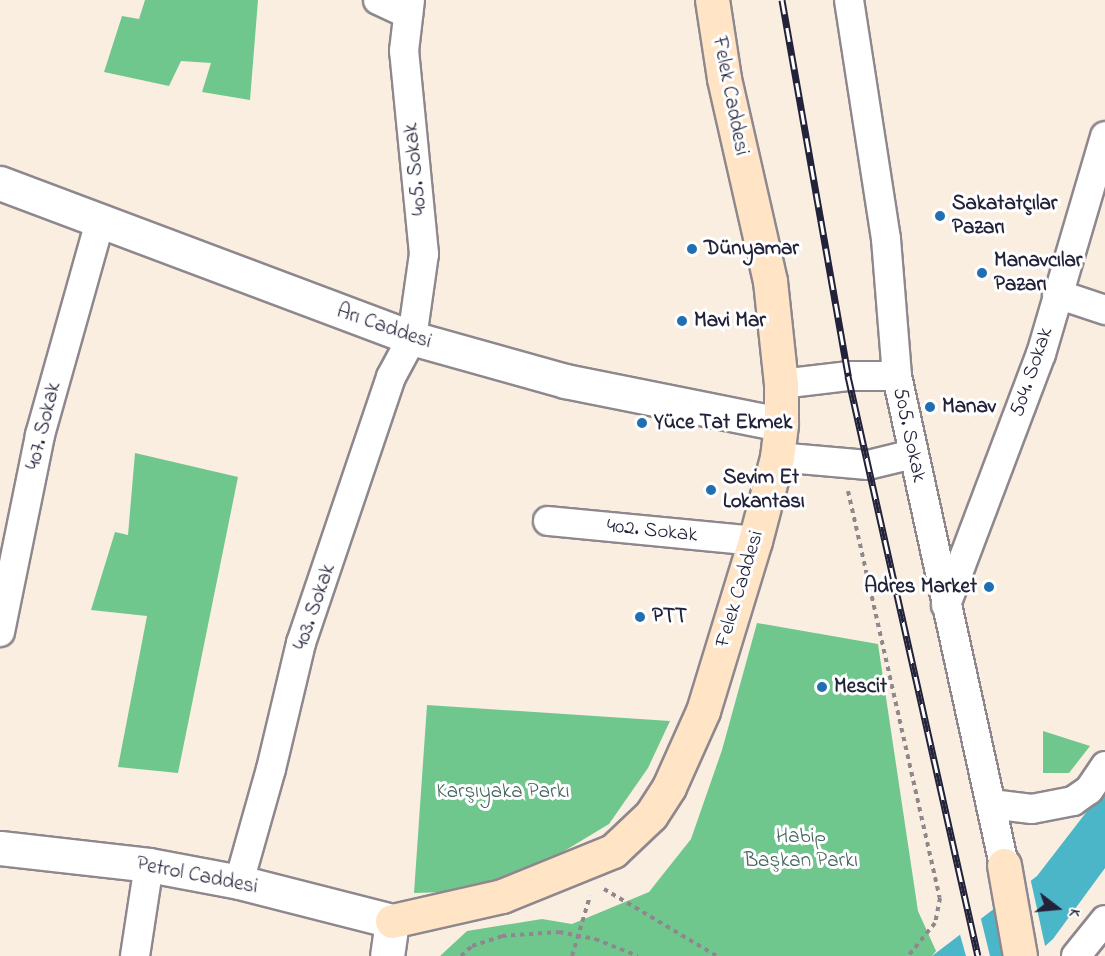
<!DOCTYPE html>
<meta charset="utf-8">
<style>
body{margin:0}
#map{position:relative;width:1105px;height:956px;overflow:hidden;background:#faeee0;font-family:"Indie Flower",sans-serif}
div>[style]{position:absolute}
.green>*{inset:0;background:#70c78d}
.water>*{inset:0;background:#4bb6c7}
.pier>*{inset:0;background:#faeee0}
.path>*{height:4px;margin-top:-2px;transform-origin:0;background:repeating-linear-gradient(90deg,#8e888e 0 4.5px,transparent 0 9px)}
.roads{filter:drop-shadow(2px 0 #8e888e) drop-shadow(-2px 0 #8e888e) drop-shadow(0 2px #8e888e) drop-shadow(0 -2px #8e888e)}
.minor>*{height:28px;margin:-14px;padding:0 14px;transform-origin:14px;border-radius:14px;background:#fff}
.tertiary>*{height:33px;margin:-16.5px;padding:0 16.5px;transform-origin:16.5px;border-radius:16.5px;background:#fff}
.secondary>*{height:33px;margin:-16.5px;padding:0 16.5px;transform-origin:16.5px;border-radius:16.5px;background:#ffe4c6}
.rail>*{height:7px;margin-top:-3.5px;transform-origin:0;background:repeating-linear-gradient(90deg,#fff 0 14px,#22223b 0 28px);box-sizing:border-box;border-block:2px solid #22223b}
.dots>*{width:16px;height:16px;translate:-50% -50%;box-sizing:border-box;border:3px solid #fff;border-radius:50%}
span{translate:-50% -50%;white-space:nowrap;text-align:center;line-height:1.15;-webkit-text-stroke:6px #fff;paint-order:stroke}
.street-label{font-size:21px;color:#22223b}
.poi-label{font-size:21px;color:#22223b;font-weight:700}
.left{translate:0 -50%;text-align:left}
.right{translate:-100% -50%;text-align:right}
.park-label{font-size:21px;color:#41645c}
.north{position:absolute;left:1027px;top:878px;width:60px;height:60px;-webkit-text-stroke:4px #fff;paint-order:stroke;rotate:106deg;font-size:16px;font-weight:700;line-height:24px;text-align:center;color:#22223b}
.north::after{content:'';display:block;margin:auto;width:21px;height:27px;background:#22223b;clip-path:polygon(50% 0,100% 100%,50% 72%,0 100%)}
</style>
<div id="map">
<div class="green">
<div style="clip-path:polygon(145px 0,258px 0,250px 100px,202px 92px,211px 63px,181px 61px,169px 86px,104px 72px,122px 16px,139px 19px)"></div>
<div style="clip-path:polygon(135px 453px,238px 477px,178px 773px,118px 767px,147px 616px,91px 610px,115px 532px,128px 535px)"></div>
<div style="clip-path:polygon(757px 623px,878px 644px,918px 911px,936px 951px,932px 956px,440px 956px,467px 931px,542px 919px,572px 924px,649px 892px,691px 839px,722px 750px)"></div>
<div style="clip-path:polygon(427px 705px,670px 721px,648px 768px,609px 824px,551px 859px,480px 891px,414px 893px)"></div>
<div style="clip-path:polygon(1043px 731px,1090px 746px,1069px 773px,1043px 773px)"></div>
</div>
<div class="water">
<div style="clip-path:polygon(1105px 788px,1105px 868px,1053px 939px,1034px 956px,932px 956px,1037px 876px)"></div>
</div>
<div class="pier">
<div style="clip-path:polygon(1030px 877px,1046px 950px,1038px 956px,1008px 956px,995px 904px)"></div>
<div style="clip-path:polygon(980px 915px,990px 956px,966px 956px,959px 931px)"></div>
</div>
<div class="path">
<div style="left:848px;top:491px;width:417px;rotate:77.3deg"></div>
<div style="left:940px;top:898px;width:25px;rotate:101deg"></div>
<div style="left:935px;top:923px;width:43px;rotate:129.3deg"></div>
<div style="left:604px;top:889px;width:131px;rotate:30.7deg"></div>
<div style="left:461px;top:956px;width:15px;rotate:-42deg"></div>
<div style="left:472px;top:946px;width:32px;rotate:-18deg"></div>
<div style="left:502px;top:936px;width:57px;rotate:-4deg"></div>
<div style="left:559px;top:932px;width:37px;rotate:11deg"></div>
<div style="left:595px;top:939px;width:46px;rotate:21.6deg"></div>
<div style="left:572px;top:956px;width:63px;rotate:-73.3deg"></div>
</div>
<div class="roads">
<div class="minor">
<div style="left:378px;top:0;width:33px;rotate:25deg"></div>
<div style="left:849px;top:0;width:242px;rotate:81.2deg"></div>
<div style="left:886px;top:239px;width:137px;rotate:85.4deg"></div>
<div style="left:897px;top:376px;width:501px;rotate:77.66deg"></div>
<div style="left:1057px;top:294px;width:51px;rotate:18.4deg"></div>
<div style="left:781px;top:384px;width:67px;rotate:-6.8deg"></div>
<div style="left:848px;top:376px;width:49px"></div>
<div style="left:777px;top:457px;width:91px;rotate:5deg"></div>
<div style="left:868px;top:465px;width:46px;rotate:-13.7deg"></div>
<div style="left:548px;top:521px;width:208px;rotate:5.5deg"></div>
<div style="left:946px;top:605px;width:268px;rotate:-69.3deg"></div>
<div style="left:1041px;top:354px;width:227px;rotate:-73.6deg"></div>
<div style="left:0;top:632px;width:201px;rotate:-78.5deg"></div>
<div style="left:40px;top:435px;width:221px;rotate:-74.3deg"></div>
<div style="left:991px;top:804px;width:41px;rotate:7deg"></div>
<div style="left:1032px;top:809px;width:42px;rotate:-11deg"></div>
<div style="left:1073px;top:801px;width:19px;rotate:-35deg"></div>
<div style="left:1089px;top:790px;width:29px;rotate:-56deg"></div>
<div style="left:239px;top:882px;width:117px;rotate:-74.2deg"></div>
<div style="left:271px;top:769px;width:130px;rotate:-76.6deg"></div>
<div style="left:301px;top:643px;width:281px;rotate:-71.3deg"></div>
<div style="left:391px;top:377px;width:44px;rotate:-61.7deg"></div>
<div style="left:412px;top:338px;width:85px;rotate:-81.9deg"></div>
<div style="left:424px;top:254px;width:204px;rotate:-95.6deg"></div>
<div style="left:404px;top:51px;width:51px;rotate:-83.3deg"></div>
<div style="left:135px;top:956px;width:92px;rotate:-81.3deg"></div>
<div style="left:1076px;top:956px;width:46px;rotate:-51.1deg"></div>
</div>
<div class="tertiary">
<div style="left:0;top:183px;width:440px;rotate:20.6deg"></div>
<div style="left:412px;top:338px;width:159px;rotate:15.7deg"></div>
<div style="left:565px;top:381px;width:220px;rotate:11.3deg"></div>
<div style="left:0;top:848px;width:150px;rotate:6.5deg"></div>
<div style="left:149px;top:865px;width:92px;rotate:10.7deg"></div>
<div style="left:239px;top:882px;width:158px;rotate:14.3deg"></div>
<div style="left:392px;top:921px;width:35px;rotate:98deg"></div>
</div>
<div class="secondary">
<div style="left:1004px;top:865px;width:92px;rotate:80deg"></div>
<div style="left:392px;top:921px;width:113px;rotate:-12.8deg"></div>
<div style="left:502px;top:896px;width:120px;rotate:-22.1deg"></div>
<div style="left:613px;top:851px;width:52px;rotate:-43.5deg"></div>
<div style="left:651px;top:815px;width:33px;rotate:-57deg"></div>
<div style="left:669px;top:787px;width:83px;rotate:-65.9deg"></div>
<div style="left:703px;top:711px;width:178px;rotate:-73deg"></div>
<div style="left:755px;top:541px;width:87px;rotate:-75.3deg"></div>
<div style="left:777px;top:457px;width:33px;rotate:-83deg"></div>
<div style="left:781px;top:424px;width:40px;rotate:-90deg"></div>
<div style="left:781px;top:384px;width:104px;rotate:-96.1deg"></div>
<div style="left:770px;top:281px;width:208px;rotate:-102.8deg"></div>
<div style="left:724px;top:78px;width:79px;rotate:-98.7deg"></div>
</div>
</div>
<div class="rail">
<div style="left:782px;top:0;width:382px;rotate:80deg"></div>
<div style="left:848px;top:376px;width:594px;rotate:77.37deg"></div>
</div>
<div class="dots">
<div style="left:940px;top:216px;background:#1f6fb2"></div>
<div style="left:692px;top:249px;background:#1f6fb2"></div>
<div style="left:982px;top:273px;background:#1f6fb2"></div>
<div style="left:682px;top:321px;background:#1f6fb2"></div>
<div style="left:930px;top:407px;background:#1f6fb2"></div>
<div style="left:642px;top:423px;background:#1f6fb2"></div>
<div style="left:711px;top:490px;background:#1f6fb2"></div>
<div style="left:989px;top:587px;background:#1f6fb2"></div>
<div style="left:640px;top:617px;background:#1f6fb2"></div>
<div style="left:822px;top:687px;background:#1f6fb2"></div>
</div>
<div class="street-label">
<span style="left:730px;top:96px;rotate:79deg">Felek Caddesi</span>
<span style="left:416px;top:169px;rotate:-96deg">405. Sokak</span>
<span style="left:384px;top:327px;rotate:19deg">Arı Caddesi</span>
<span style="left:1032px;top:372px;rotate:-71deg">504. Sokak</span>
<span style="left:44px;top:426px;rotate:-76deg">407. Sokak</span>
<span style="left:909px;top:435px;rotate:78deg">505. Sokak</span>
<span style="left:652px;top:531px;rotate:6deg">402. Sokak</span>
<span style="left:740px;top:589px;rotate:-73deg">Felek Caddesi</span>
<span style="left:315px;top:607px;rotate:-71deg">403. Sokak</span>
<span style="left:197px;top:876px;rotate:11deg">Petrol Caddesi</span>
</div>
<div class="poi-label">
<span class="left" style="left:952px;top:216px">Sakatatçılar<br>Pazarı</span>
<span class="left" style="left:704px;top:249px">Dünyamar</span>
<span class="left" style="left:994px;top:273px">Manavcılar<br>Pazarı</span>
<span class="left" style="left:694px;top:321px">Mavi Mar</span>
<span class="left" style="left:942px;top:407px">Manav</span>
<span class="left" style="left:654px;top:423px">Yüce Tat Ekmek</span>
<span class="left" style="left:723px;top:490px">Sevim Et<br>Lokantası</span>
<span class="right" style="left:977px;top:587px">Adres Market</span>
<span class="left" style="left:652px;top:617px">PTT</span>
<span class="left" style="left:834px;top:687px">Mescit</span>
</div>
<div class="park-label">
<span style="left:503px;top:792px">Karşıyaka Parkı</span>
<span style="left:801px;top:849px">Habip<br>Başkan Parkı</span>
</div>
<div class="north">K</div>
</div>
